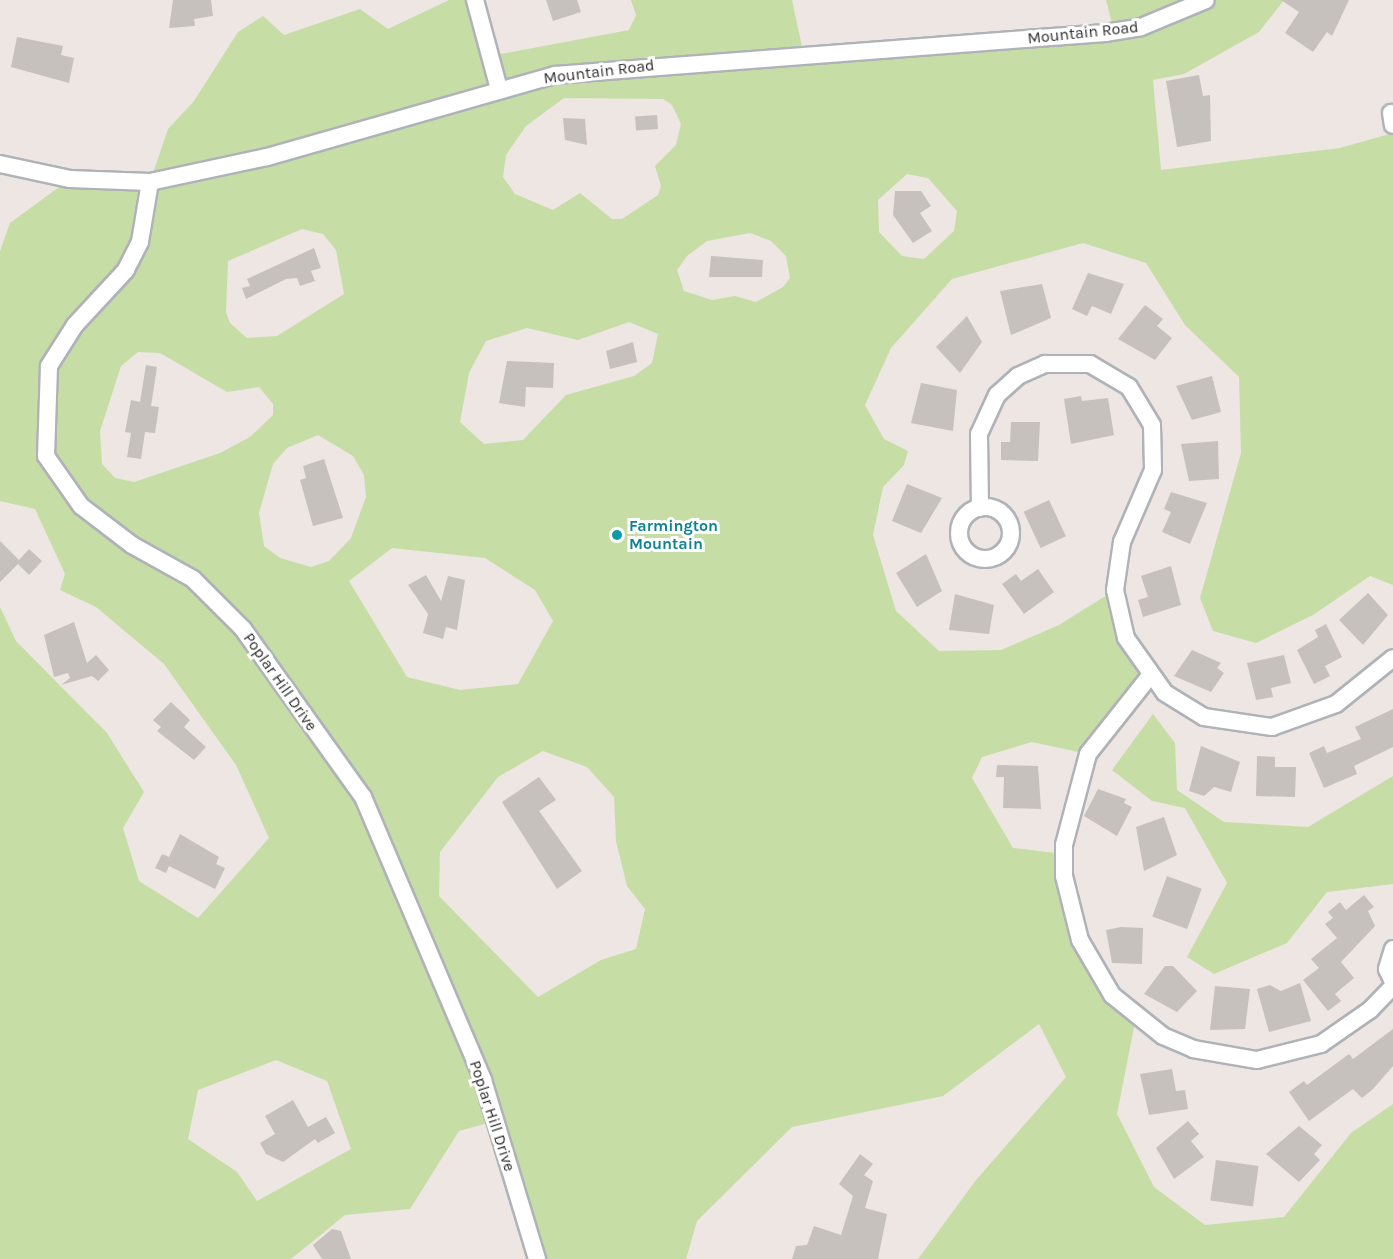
<!DOCTYPE html>
<style>
body{margin:0}
#map{position:relative;width:1393px;height:1259px;overflow:hidden;background:#ede6e2;font-family:Karla,sans-serif}
div>[style]{position:absolute}
.green>*{inset:0;background:#c6dea5}
.building>*{inset:0;background:#c7c1bd;transform-origin:0 0}
.roads{filter:drop-shadow(2px 0 #afb3b8) drop-shadow(-2px 0 #afb3b8) drop-shadow(0 2px #afb3b8) drop-shadow(0 -2px #afb3b8)}
.minor>*{height:16px;margin:-8px;padding:0 8px;transform-origin:8px;border-radius:8px;background:#fff}
.minor>.ring{margin:-8px;padding:0;box-sizing:content-box;background:none;border:16px solid #fff;border-radius:50%}
.dots>*{width:16px;height:16px;translate:-50% -50%;box-sizing:border-box;border:3px solid #fff;border-radius:50%}
span{translate:-50% -50%;white-space:nowrap;text-align:center;line-height:1.15;-webkit-text-stroke:6px #fff;paint-order:stroke}
.street-label{font-size:16px;color:#2e2e2e}
.culture-label{font-size:16px;color:#0d838f;font-weight:700}
.left{translate:0 -50%;text-align:left}
</style>
<div id="map">
<div class="green">
<div style="clip-path:polygon(evenodd,449px 0,475px 0,490px 56px,629px 30px,636px 15px,631px 0,792px 0,804px 56px,1114px 31px,1106px 0,1284px 0,1259px 32px,1184px 74px,1153px 80px,1161px 170px,1340px 148px,1393px 133px,1393px 585px,1370px 576px,1313px 615px,1256px 643px,1213px 631px,1200px 598px,1241px 453px,1239px 377px,1185px 325px,1146px 263px,1083px 243px,952px 279px,891px 348px,865px 405px,884px 439px,908px 451px,904px 465px,883px 487px,873px 535px,896px 611px,939px 651px,1001px 650px,1059px 625px,1115px 590px,1149px 677px,1088px 754px,1032px 742px,982px 757px,972px 778px,1013px 848px,1064px 854px,1080px 940px,1136px 1017px,1117px 1114px,1154px 1187px,1205px 1225px,1284px 1217px,1351px 1133px,1393px 1104px,1393px 1259px,918px 1259px,976px 1180px,1066px 1077px,1039px 1024px,943px 1096px,792px 1127px,697px 1221px,686px 1259px,537px 1259px,495px 1121px,459px 1131px,410px 1209px,345px 1215px,291px 1259px,0 1259px,0 607px,16px 641px,107px 733px,144px 792px,123px 828px,139px 881px,198px 918px,269px 838px,236px 765px,164px 664px,96px 607px,60px 590px,65px 574px,35px 509px,0 501px,0 251px,10px 223px,70px 179px,150px 182px,168px 129px,194px 101px,238px 32px,263px 16px,284px 35px,360px 9px,388px 29px,449px 0,564px 98px,663px 99px,672px 105px,681px 124px,676px 145px,655px 166px,661px 186px,658px 195px,622px 219px,612px 219px,580px 193px,553px 210px,515px 194px,503px 177px,506px 155px,526px 126px,564px 98px,449px 0,907px 174px,928px 178px,957px 211px,954px 231px,924px 259px,902px 256px,879px 232px,878px 200px,907px 174px,449px 0,302px 229px,323px 234px,336px 250px,344px 294px,277px 336px,247px 338px,230px 323px,226px 312px,228px 261px,302px 229px,449px 0,750px 233px,771px 241px,786px 256px,790px 278px,783px 287px,756px 302px,735px 296px,712px 300px,684px 291px,677px 270px,687px 256px,707px 241px,750px 233px,449px 0,629px 322px,658px 334px,652px 363px,634px 376px,566px 395px,523px 440px,484px 444px,460px 422px,469px 373px,486px 341px,527px 328px,578px 340px,629px 322px,449px 0,138px 352px,160px 353px,227px 392px,259px 387px,273px 404px,273px 415px,250px 437px,220px 453px,134px 482px,115px 478px,102px 464px,100px 431px,121px 366px,138px 352px,449px 0,318px 435px,353px 456px,364px 475px,366px 497px,351px 538px,329px 561px,311px 567px,280px 558px,264px 546px,259px 513px,273px 464px,287px 448px,318px 435px,449px 0,392px 548px,485px 558px,535px 590px,553px 621px,518px 684px,460px 690px,407px 677px,349px 581px,392px 548px,449px 0,543px 751px,587px 767px,614px 797px,616px 841px,627px 886px,645px 909px,636px 949px,601px 960px,538px 997px,439px 896px,440px 852px,498px 777px,543px 751px,449px 0,276px 1060px,327px 1081px,351px 1149px,257px 1201px,237px 1172px,188px 1139px,198px 1090px,276px 1060px)"></div>
<div style="clip-path:polygon(1153px 714px,1175px 743px,1177px 790px,1224px 822px,1308px 827px,1393px 776px,1393px 884px,1327px 892px,1287px 943px,1214px 974px,1187px 957px,1227px 883px,1185px 808px,1152px 801px,1112px 770px)"></div>
</div>
<div class="building">
<div style="clip-path:polygon(173px 0,211px 0,213px 16px,194px 19px,195px 26px,169px 28px)"></div>
<div style="clip-path:polygon(546px 0,577px 0,581px 12px,553px 21px)"></div>
<div style="clip-path:polygon(1281px 0,1349px 0,1332px 36px,1327px 32px,1313px 52px,1285px 33px,1299px 12px)"></div>
<div style="clip-path:polygon(17px 37px,63px 46px,61px 55px,74px 58px,69px 83px,11px 67px)"></div>
<div style="clip-path:polygon(1199px 75px,1203px 96px,1210px 95px,1211px 141px,1177px 147px,1166px 81px)"></div>
<div style="left:657px;top:115px;width:14px;height:22px;rotate:86deg"></div>
<div style="clip-path:polygon(563px 118px,585px 119px,587px 145px,565px 140px)"></div>
<div style="clip-path:polygon(895px 191px,921px 191px,931px 206px,920px 213px,932px 231px,913px 243px,893px 215px)"></div>
<div style="clip-path:polygon(314px 248px,321px 268px,311px 271px,315px 281px,300px 286px,297px 278px,286px 279px,246px 299px,242px 288px,250px 286px,247px 279px)"></div>
<div style="clip-path:polygon(711px 256px,763px 260px,762px 277px,709px 277px)"></div>
<div style="clip-path:polygon(1088px 273px,1124px 284px,1111px 314px,1092px 306px,1087px 316px,1072px 309px)"></div>
<div style="clip-path:polygon(1042px 284px,1051px 318px,1011px 335px,1000px 291px)"></div>
<div style="clip-path:polygon(1145px 305px,1163px 319px,1157px 326px,1172px 338px,1155px 360px,1118px 339px)"></div>
<div style="clip-path:polygon(967px 316px,982px 342px,960px 373px,936px 347px)"></div>
<div style="clip-path:polygon(633px 342px,637px 362px,610px 369px,606px 351px)"></div>
<div style="clip-path:polygon(507px 361px,554px 363px,553px 388px,526px 387px,525px 407px,499px 403px)"></div>
<div style="clip-path:polygon(146px 365px,157px 367px,151px 406px,159px 407px,155px 433px,145px 432px,141px 459px,127px 457px,131px 433px,125px 432px,131px 400px,140px 402px)"></div>
<div style="clip-path:polygon(1212px 376px,1221px 412px,1192px 420px,1176px 386px)"></div>
<div style="clip-path:polygon(921px 383px,957px 390px,953px 431px,911px 423px)"></div>
<div style="clip-path:polygon(1081px 396px,1082px 401px,1108px 398px,1114px 435px,1071px 444px,1064px 399px)"></div>
<div style="clip-path:polygon(1011px 422px,1040px 422px,1038px 461px,1001px 460px,1001px 442px,1010px 442px)"></div>
<div style="clip-path:polygon(1218px 441px,1219px 479px,1189px 481px,1181px 444px)"></div>
<div style="clip-path:polygon(324px 459px,343px 518px,313px 526px,300px 480px,306px 478px,303px 466px)"></div>
<div style="clip-path:polygon(907px 484px,942px 498px,921px 533px,892px 521px)"></div>
<div style="clip-path:polygon(1171px 492px,1207px 503px,1190px 544px,1162px 532px,1171px 512px,1164px 509px)"></div>
<div style="left:1049px;top:500px;width:40px;height:28px;rotate:65deg"></div>
<div style="clip-path:polygon(0 541px,19px 560px,29px 549px,42px 561px,29px 575px,18px 564px,0 582px)"></div>
<div style="clip-path:polygon(926px 554px,942px 591px,917px 607px,896px 573px)"></div>
<div style="clip-path:polygon(1171px 566px,1181px 605px,1143px 617px,1138px 600px,1148px 597px,1141px 576px)"></div>
<div style="clip-path:polygon(1038px 569px,1054px 592px,1024px 614px,1002px 584px,1016px 574px,1021px 581px)"></div>
<div style="clip-path:polygon(426px 575px,441px 601px,448px 576px,465px 580px,457px 630px,446px 627px,443px 639px,423px 633px,428px 614px,408px 585px)"></div>
<div style="clip-path:polygon(1368px 593px,1388px 615px,1363px 645px,1339px 620px)"></div>
<div style="clip-path:polygon(955px 594px,994px 605px,989px 634px,949px 630px)"></div>
<div style="clip-path:polygon(74px 622px,87px 663px,96px 655px,109px 670px,98px 681px,92px 676px,61px 685px,70px 678px,68px 673px,54px 677px,44px 635px)"></div>
<div style="clip-path:polygon(1326px 624px,1342px 657px,1325px 666px,1330px 676px,1314px 684px,1297px 650px,1318px 637px,1315px 630px)"></div>
<div style="clip-path:polygon(1192px 650px,1221px 663px,1217px 668px,1224px 673px,1211px 692px,1174px 676px)"></div>
<div style="clip-path:polygon(1284px 655px,1291px 683px,1271px 688px,1273px 697px,1256px 700px,1247px 663px)"></div>
<div style="clip-path:polygon(171px 702px,190px 720px,184px 727px,206px 747px,194px 760px,157px 731px,161px 727px,153px 720px)"></div>
<div style="clip-path:polygon(1393px 709px,1393px 747px,1354px 766px,1357px 774px,1324px 788px,1309px 753px,1324px 746px,1327px 753px,1361px 739px,1355px 727px)"></div>
<div style="clip-path:polygon(1201px 746px,1240px 762px,1231px 792px,1214px 787px,1204px 796px,1189px 791px)"></div>
<div style="clip-path:polygon(1257px 756px,1275px 757px,1275px 767px,1296px 767px,1295px 797px,1256px 796px)"></div>
<div style="clip-path:polygon(997px 765px,1038px 766px,1041px 809px,1003px 808px,1004px 777px,996px 777px)"></div>
<div style="clip-path:polygon(539px 777px,556px 800px,539px 811px,582px 871px,557px 889px,502px 802px)"></div>
<div style="clip-path:polygon(1098px 789px,1126px 799px,1124px 803px,1132px 807px,1117px 836px,1084px 816px)"></div>
<div style="clip-path:polygon(1164px 817px,1177px 855px,1144px 871px,1136px 827px)"></div>
<div style="clip-path:polygon(180px 834px,219px 857px,216px 864px,225px 868px,215px 889px,169px 866px,166px 873px,155px 868px,162px 854px,169px 857px)"></div>
<div style="left:1167px;top:876px;width:37px;height:43px;rotate:20deg"></div>
<div style="clip-path:polygon(1364px 895px,1374px 907px,1368px 911px,1375px 926px,1341px 962px,1354px 978px,1335px 994px,1341px 1001px,1328px 1011px,1303px 980px,1319px 968px,1311px 959px,1337px 938px,1325px 924px,1333px 918px,1328px 912px,1340px 902px,1346px 910px)"></div>
<div style="clip-path:polygon(1121px 927px,1143px 928px,1142px 964px,1112px 963px,1106px 930px)"></div>
<div style="clip-path:polygon(1165px 966px,1173px 966px,1197px 991px,1177px 1012px,1144px 994px)"></div>
<div style="clip-path:polygon(1300px 983px,1311px 1021px,1269px 1032px,1257px 989px,1270px 985px,1281px 991px)"></div>
<div style="clip-path:polygon(1215px 986px,1250px 989px,1245px 1029px,1210px 1030px)"></div>
<div style="clip-path:polygon(1393px 1029px,1393px 1066px,1373px 1089px,1362px 1098px,1353px 1089px,1309px 1121px,1289px 1092px,1304px 1081px,1307px 1085px,1349px 1054px,1353px 1059px)"></div>
<div style="clip-path:polygon(1172px 1069px,1176px 1091px,1185px 1090px,1188px 1109px,1149px 1115px,1140px 1074px)"></div>
<div style="clip-path:polygon(293px 1100px,308px 1127px,326px 1117px,335px 1133px,318px 1143px,315px 1139px,283px 1162px,266px 1154px,260px 1143px,275px 1134px,265px 1116px)"></div>
<div style="clip-path:polygon(1188px 1121px,1199px 1134px,1191px 1141px,1204px 1157px,1174px 1179px,1156px 1148px)"></div>
<div style="clip-path:polygon(1299px 1126px,1322px 1145px,1314px 1154px,1320px 1160px,1299px 1182px,1266px 1154px)"></div>
<div style="clip-path:polygon(860px 1154px,873px 1164px,864px 1175px,873px 1181px,865px 1208px,887px 1214px,878px 1259px,792px 1259px,796px 1246px,807px 1245px,814px 1226px,841px 1235px,853px 1196px,839px 1184px)"></div>
<div style="left:1216px;top:1160px;width:43px;height:41px;rotate:8deg"></div>
<div style="clip-path:polygon(332px 1229px,341px 1231px,351px 1259px,322px 1259px,313px 1245px)"></div>
</div>
<div class="roads">
<div class="minor">
<div style="left:475px;top:0;width:92px;rotate:74.9deg"></div>
<div style="left:1391px;top:113px;width:12px;rotate:81deg"></div>
<div style="left:0;top:164px;width:72px;rotate:12.1deg"></div>
<div style="left:70px;top:179px;width:80px;rotate:2.1deg"></div>
<div style="left:150px;top:182px;width:120px;rotate:-12.1deg"></div>
<div style="left:267px;top:157px;width:299px;rotate:-15.9deg"></div>
<div style="left:555px;top:75px;width:552px;rotate:-4.37deg"></div>
<div style="left:1105px;top:33px;width:36px;rotate:-9deg"></div>
<div style="left:1141px;top:27px;width:70px;rotate:-22.6deg"></div>
<div style="left:150px;top:182px;width:61px;rotate:99.5deg"></div>
<div style="left:140px;top:242px;width:31px;rotate:117deg"></div>
<div style="left:126px;top:270px;width:75px;rotate:132.8deg"></div>
<div style="left:75px;top:325px;width:49px;rotate:122.4deg"></div>
<div style="left:49px;top:366px;width:90px;rotate:91.9deg"></div>
<div style="left:46px;top:456px;width:61px;rotate:55deg"></div>
<div style="left:81px;top:506px;width:64px;rotate:37.4deg"></div>
<div style="left:132px;top:545px;width:70px;rotate:29.1deg"></div>
<div style="left:193px;top:579px;width:71px;rotate:45deg"></div>
<div style="left:243px;top:629px;width:206px;rotate:54.5deg"></div>
<div style="left:363px;top:797px;width:307px;rotate:67deg"></div>
<div style="left:483px;top:1080px;width:187px;rotate:73.2deg"></div>
<div class="ring" style="left:959px;top:507px;width:36px;height:36px"></div>
<div style="left:980px;top:508px;width:74px;rotate:-90.8deg"></div>
<div style="left:979px;top:434px;width:43px;rotate:-65.2deg"></div>
<div style="left:997px;top:395px;width:28px;rotate:-42deg"></div>
<div style="left:1018px;top:376px;width:30px;rotate:-24deg"></div>
<div style="left:1045px;top:364px;width:45px"></div>
<div style="left:1090px;top:364px;width:45px;rotate:30.5deg"></div>
<div style="left:1129px;top:387px;width:44px;rotate:58.8deg"></div>
<div style="left:1152px;top:425px;width:45px;rotate:88.7deg"></div>
<div style="left:1153px;top:470px;width:78px;rotate:113.3deg"></div>
<div style="left:1122px;top:542px;width:49px;rotate:98.3deg"></div>
<div style="left:1115px;top:590px;width:49px;rotate:77.1deg"></div>
<div style="left:1126px;top:638px;width:67px;rotate:54.7deg"></div>
<div style="left:1165px;top:693px;width:46px;rotate:31.6deg"></div>
<div style="left:1204px;top:717px;width:69px;rotate:8.4deg"></div>
<div style="left:1272px;top:727px;width:68px;rotate:-19.8deg"></div>
<div style="left:1336px;top:704px;width:73px;rotate:-38.9deg"></div>
<div style="left:1149px;top:677px;width:98px;rotate:128.4deg"></div>
<div style="left:1088px;top:754px;width:94px;rotate:104.8deg"></div>
<div style="left:1064px;top:845px;width:31px;rotate:90deg"></div>
<div style="left:1064px;top:876px;width:66px;rotate:76deg"></div>
<div style="left:1080px;top:940px;width:64px;rotate:59.8deg"></div>
<div style="left:1112px;top:995px;width:65px;rotate:38.8deg"></div>
<div style="left:1163px;top:1036px;width:33px;rotate:23deg"></div>
<div style="left:1193px;top:1049px;width:65px;rotate:9.8deg"></div>
<div style="left:1257px;top:1060px;width:66px;rotate:-14deg"></div>
<div style="left:1321px;top:1044px;width:60px;rotate:-34.8deg"></div>
<div style="left:1370px;top:1010px;width:33px;rotate:-46deg"></div>
<div style="left:1393px;top:949px;width:21px;rotate:107deg"></div>
<div style="left:1387px;top:969px;width:14px;rotate:65deg"></div>
</div>
</div>
<div class="dots">
<div style="left:617px;top:535px;background:#0f9aa8"></div>
</div>
<div class="street-label">
<span style="left:1083px;top:33px;rotate:-6deg">Mountain Road</span>
<span style="left:599px;top:72px;rotate:-7deg">Mountain Road</span>
<span style="left:280px;top:682px;rotate:55deg">Poplar Hill Drive</span>
<span style="left:492px;top:1116px;rotate:72deg">Poplar Hill Drive</span>
</div>
<div class="culture-label">
<span class="left" style="left:629px;top:535px">Farmington<br>Mountain</span>
</div>
</div>
